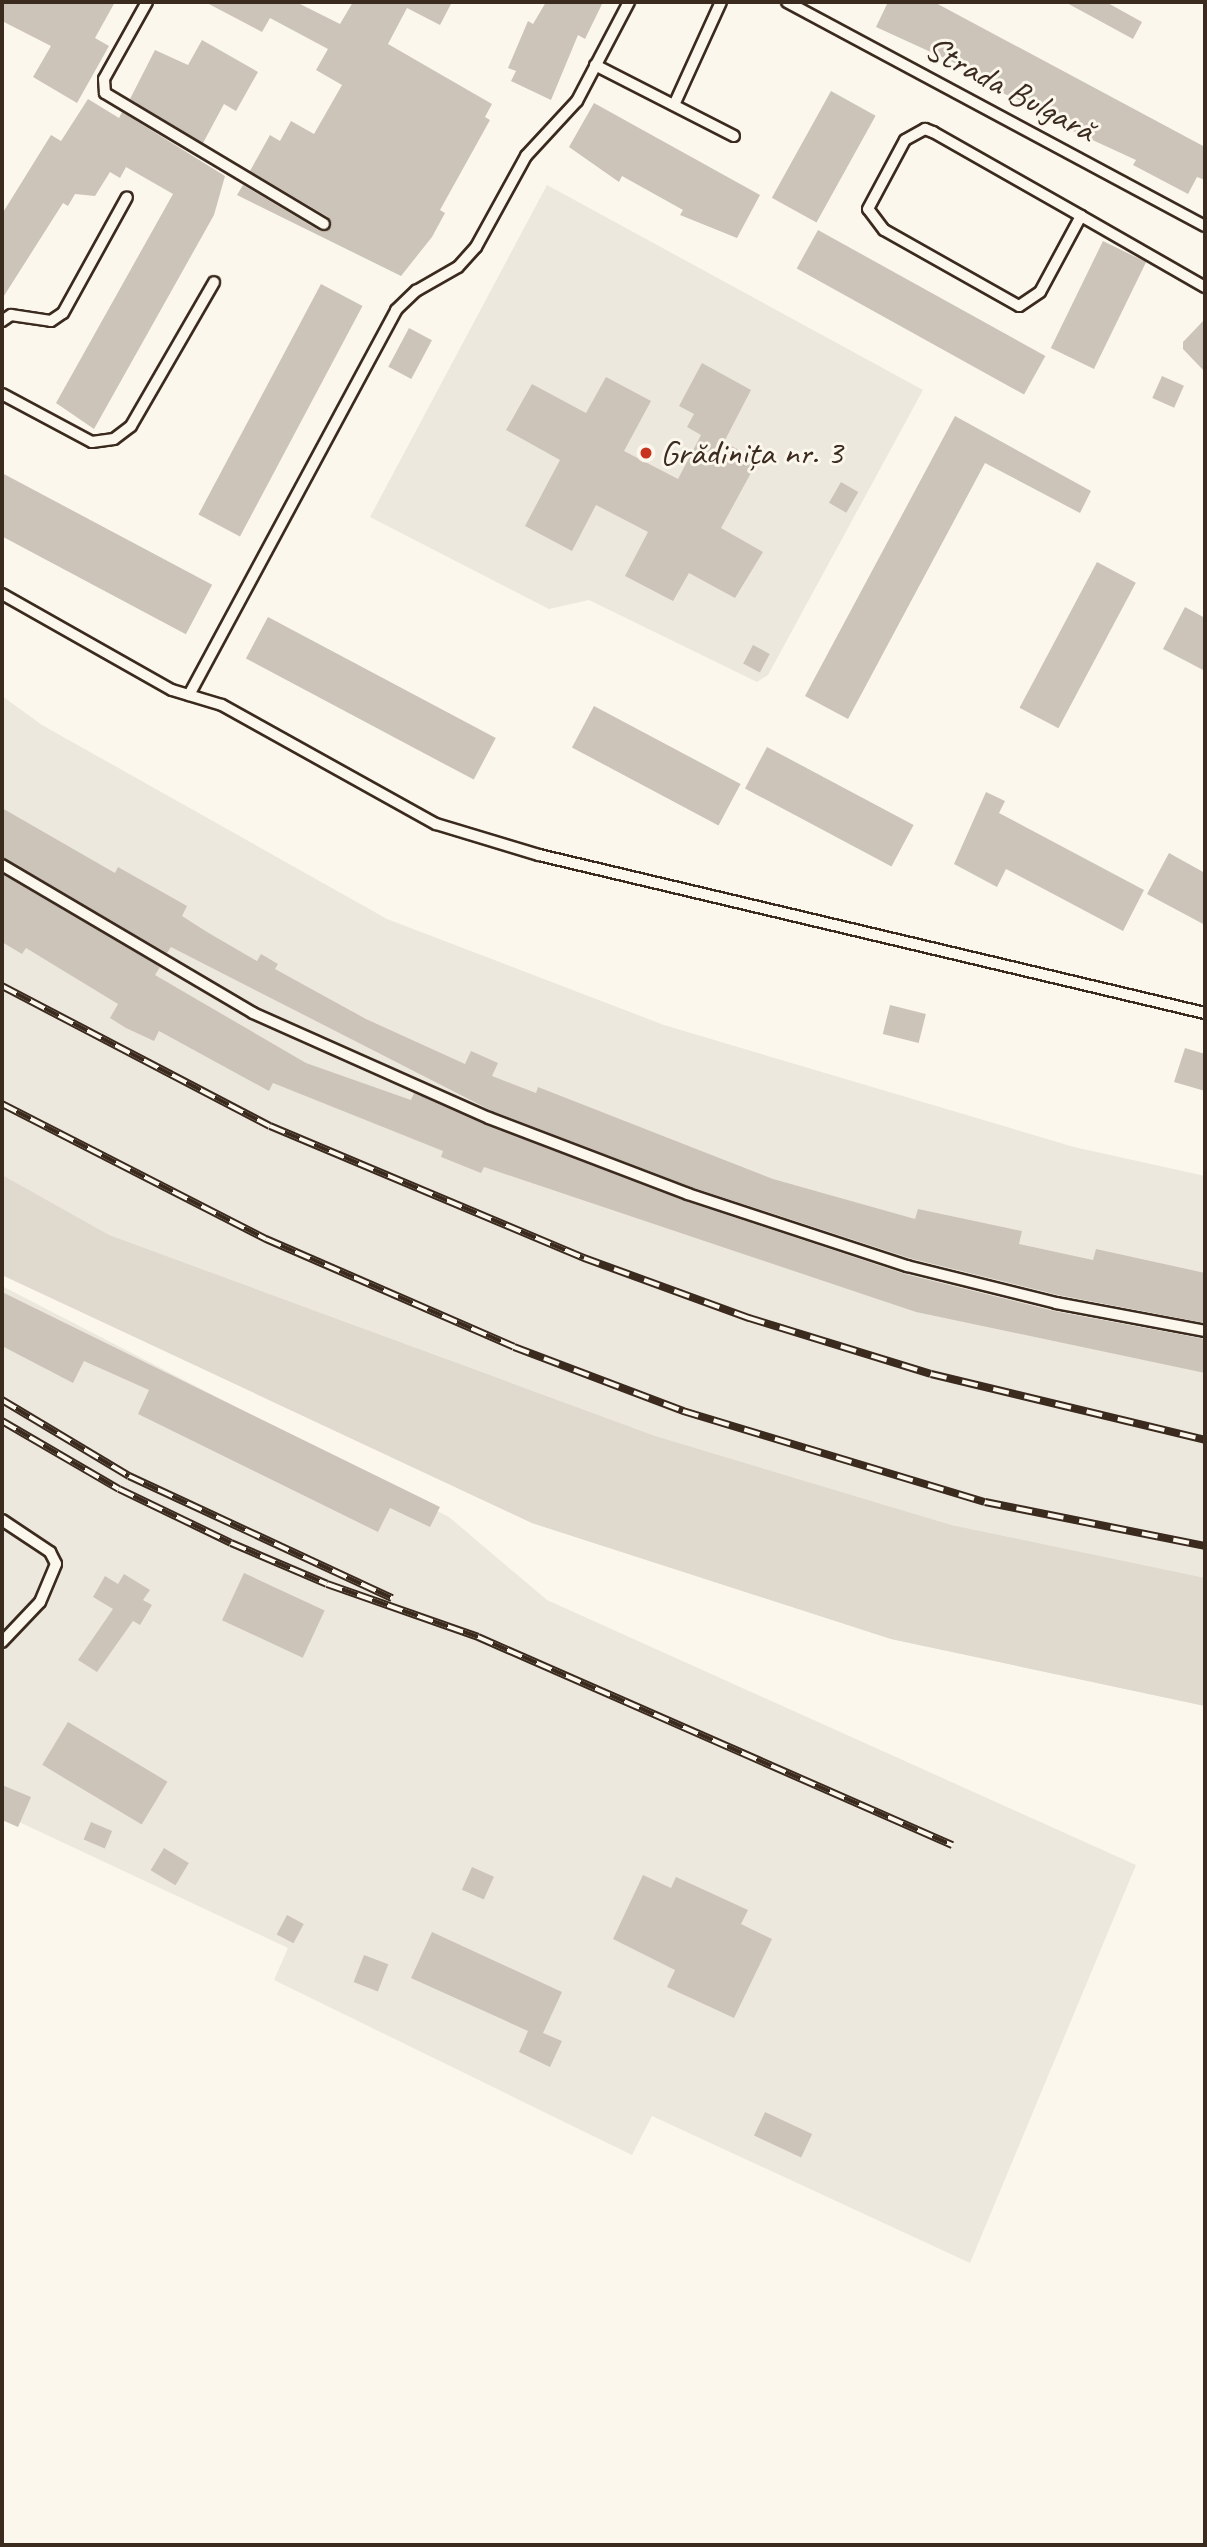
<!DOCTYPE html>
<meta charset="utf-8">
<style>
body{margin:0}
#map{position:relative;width:1207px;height:2547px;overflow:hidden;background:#fbf7ec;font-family:Caveat,sans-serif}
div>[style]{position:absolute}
.built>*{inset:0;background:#ede8dd}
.green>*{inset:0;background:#dfd9ce}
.building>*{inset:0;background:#ccc4b9;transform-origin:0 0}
.roads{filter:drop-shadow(2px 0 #3b2a1e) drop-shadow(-2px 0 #3b2a1e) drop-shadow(0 2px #3b2a1e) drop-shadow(0 -2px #3b2a1e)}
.lane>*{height:10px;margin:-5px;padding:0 5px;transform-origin:5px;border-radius:5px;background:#fbf7ec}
.rail>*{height:8px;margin-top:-4px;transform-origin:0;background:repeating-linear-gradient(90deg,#fbf7ec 0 16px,#3b2a1e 0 32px);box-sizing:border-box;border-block:2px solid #3b2a1e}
.dots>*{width:19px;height:19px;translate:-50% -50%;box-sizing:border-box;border:4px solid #fbf7ec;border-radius:50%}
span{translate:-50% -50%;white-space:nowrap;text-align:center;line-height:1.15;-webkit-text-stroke:6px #fbf7ec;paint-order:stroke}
.street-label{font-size:35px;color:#3b2a1e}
.poi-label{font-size:35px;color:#3b2a1e}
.left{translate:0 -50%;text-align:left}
.frame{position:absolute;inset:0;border:4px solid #3b2a1e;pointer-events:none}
</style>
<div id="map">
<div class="built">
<div style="clip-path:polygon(547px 185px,923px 390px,768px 675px,757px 682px,589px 600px,549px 609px,370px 517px)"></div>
<div style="clip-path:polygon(2px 696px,42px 725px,387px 919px,664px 1025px,1074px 1147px,1205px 1176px,1205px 1706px,891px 1639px,532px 1523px,2px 1275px)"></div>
<div style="clip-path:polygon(2px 1286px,449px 1517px,547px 1600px,1136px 1865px,970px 2263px,652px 2116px,632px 2155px,274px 1980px,288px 1948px,2px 1814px)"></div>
</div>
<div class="green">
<div style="clip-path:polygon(2px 1175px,109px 1235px,655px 1436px,951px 1525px,1205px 1578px,1205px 1706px,891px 1639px,532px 1523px,2px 1275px)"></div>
</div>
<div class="building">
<div style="clip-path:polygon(2px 2px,115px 2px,95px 38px,109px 46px,77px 103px,33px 77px,51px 46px,2px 21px)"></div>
<div style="clip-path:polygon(205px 2px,296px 2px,340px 24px,353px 2px,452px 2px,440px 25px,407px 8px,388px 44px,492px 104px,485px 117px,490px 120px,440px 210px,445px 213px,432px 237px,401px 276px,237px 195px,243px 185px,320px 231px,330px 229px,328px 217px,250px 171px,270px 135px,280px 141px,291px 121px,314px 134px,342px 85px,316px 70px,328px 49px,270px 18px,262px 32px)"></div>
<div style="clip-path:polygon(546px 2px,603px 2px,585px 39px,578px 35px,551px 100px,511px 81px,516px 71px,508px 68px,528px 21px,533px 24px)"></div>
<div style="clip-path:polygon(888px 2px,934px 2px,1205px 147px,1205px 180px,1197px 177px,1188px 194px,1133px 165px,1136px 160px,1051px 121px,1054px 115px,979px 83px,967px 76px,970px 70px,876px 27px)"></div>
<div style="clip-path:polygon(1065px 2px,1106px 2px,1142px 22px,1133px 39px)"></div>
<div style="clip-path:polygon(202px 40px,258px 72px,236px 111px,224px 104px,203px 143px,130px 99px,155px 50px,188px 65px)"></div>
<div style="left:831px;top:91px;width:51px;height:122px;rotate:29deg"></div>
<div style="clip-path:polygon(88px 99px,119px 118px,122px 112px,225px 176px,214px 215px,94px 429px,56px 403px,173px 194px,126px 167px,120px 178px,110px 172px,95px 196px,75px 194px,68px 206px,63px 203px,2px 299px,2px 214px,51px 135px,61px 141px)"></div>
<div style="clip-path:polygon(594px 103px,760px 195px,737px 238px,680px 215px,683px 210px,622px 176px,619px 182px,569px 147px)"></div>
<div style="left:818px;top:230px;width:260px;height:44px;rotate:29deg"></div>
<div style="left:1103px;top:241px;width:48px;height:119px;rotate:26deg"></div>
<div style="left:321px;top:284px;width:47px;height:261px;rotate:28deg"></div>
<div style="clip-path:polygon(1205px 319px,1205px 372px,1183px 349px,1183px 342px)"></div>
<div style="left:409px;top:328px;width:26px;height:44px;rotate:28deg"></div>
<div style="clip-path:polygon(702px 363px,751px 390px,724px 442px,758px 460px,721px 528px,763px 552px,735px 598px,689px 573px,673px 601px,625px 576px,648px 532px,596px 505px,572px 551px,525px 526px,560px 460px,506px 430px,532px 384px,586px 413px,606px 377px,651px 401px,624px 451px,678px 479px,701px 435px,687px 427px,694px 414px,679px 406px)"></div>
<div style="left:1162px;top:376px;width:24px;height:24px;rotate:24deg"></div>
<div style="clip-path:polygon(955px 416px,1091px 491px,1080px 513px,985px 463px,848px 719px,805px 696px)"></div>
<div style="left:2px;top:473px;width:238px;height:56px;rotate:28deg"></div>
<div style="left:841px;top:482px;width:20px;height:24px;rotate:30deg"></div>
<div style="left:1097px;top:562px;width:44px;height:165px;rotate:28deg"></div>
<div style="clip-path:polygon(1185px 607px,1205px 618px,1205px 671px,1163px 649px)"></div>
<div style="left:268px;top:617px;width:258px;height:47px;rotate:28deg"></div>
<div style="left:753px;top:645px;width:19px;height:21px;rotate:28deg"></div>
<div style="left:594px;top:706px;width:166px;height:47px;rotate:28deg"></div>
<div style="left:767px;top:747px;width:166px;height:47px;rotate:28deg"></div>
<div style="clip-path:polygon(986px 792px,1005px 801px,999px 813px,1144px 890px,1123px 931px,1006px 869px,997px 887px,954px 864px)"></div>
<div style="clip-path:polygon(2px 808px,115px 873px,118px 867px,187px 906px,182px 916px,207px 932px,257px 961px,261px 954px,278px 964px,275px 969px,366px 1019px,465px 1064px,471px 1051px,498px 1063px,492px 1076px,536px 1093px,538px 1087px,773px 1179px,915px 1219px,918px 1209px,1022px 1231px,1019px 1244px,1093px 1260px,1096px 1249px,1205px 1273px,1205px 1323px,1058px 1295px,909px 1258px,691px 1187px,492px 1111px,171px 947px,167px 953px,2px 857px)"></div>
<div style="clip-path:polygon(1169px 853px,1205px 873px,1205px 925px,1147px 894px)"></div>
<div style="clip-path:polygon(2px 874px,160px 967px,155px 975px,306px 1063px,411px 1100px,414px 1093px,685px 1201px,905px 1274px,1054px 1311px,1205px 1339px,1205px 1373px,916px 1312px,484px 1167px,481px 1173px,441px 1157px,443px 1151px,273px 1083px,269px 1091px,159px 1031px,154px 1041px,126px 1028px,110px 1018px,118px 1004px,26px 948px,22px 954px,2px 942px)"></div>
<div style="left:890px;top:1005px;width:37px;height:30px;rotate:14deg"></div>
<div style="clip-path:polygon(1185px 1048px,1205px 1054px,1205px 1091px,1174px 1082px)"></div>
<div style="clip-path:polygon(2px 1292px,440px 1507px,430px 1527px,390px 1508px,378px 1532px,138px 1414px,149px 1390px,84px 1361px,73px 1383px,2px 1346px)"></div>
<div style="left:244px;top:1573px;width:89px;height:52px;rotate:25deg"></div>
<div style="clip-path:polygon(124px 1574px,150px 1590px,143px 1600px,152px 1605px,140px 1625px,133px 1621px,97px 1672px,78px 1660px,113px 1609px,93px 1597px,105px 1576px,118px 1584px)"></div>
<div style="left:68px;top:1722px;width:116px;height:50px;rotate:31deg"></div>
<div style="clip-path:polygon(2px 1785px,31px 1797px,18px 1827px,2px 1820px)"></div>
<div style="left:91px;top:1822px;width:23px;height:19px;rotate:23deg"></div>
<div style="left:164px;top:1848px;width:29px;height:26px;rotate:31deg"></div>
<div style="left:472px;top:1867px;width:24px;height:25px;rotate:24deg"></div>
<div style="clip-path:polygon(643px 1875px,671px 1888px,676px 1877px,748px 1910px,741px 1924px,772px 1939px,734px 2018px,667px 1987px,675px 1970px,613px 1939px)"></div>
<div style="left:287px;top:1915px;width:19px;height:22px;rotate:28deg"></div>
<div style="clip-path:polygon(432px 1932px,562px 1992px,543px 2033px,562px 2041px,550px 2067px,519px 2052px,528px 2031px,411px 1978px)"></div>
<div style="left:364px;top:1955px;width:26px;height:29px;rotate:21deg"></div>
<div style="left:765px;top:2112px;width:52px;height:26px;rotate:25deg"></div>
</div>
<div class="roads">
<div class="lane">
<div style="left:147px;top:2px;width:88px;rotate:119.2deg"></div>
<div style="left:104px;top:79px;width:14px;rotate:86deg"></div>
<div style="left:105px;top:93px;width:255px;rotate:30.9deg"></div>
<div style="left:787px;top:2px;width:474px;rotate:28.2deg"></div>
<div style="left:595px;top:65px;width:156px;rotate:27.1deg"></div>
<div style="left:674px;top:105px;width:113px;rotate:-65.5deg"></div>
<div style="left:1081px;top:216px;width:86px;rotate:118.3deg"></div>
<div style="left:1040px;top:292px;width:25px;rotate:146deg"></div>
<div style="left:1019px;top:306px;width:155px;rotate:-150.6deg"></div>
<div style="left:884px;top:230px;width:26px;rotate:-127deg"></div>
<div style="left:868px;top:209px;width:78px;rotate:-61.8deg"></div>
<div style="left:905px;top:140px;width:23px;rotate:-29deg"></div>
<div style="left:925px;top:129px;width:9px;rotate:21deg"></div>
<div style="left:933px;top:132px;width:170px;rotate:29.6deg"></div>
<div style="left:1081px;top:216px;width:143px;rotate:29.8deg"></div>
<div style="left:2px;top:321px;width:11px;rotate:-34deg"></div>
<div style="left:11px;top:315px;width:40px;rotate:8.5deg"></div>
<div style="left:51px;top:321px;width:14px;rotate:-34deg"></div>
<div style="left:63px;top:313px;width:132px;rotate:-61.1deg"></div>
<div style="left:2px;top:394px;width:102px;rotate:28.1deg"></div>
<div style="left:92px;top:442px;width:22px;rotate:-8deg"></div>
<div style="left:114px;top:439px;width:21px;rotate:-37deg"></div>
<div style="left:131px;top:426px;width:166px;rotate:-60deg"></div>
<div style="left:2px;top:594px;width:195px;rotate:29.5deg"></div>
<div style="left:172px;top:690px;width:52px;rotate:16.7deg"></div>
<div style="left:222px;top:705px;width:245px;rotate:29.1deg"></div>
<div style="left:436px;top:824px;width:108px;rotate:16.8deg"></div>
<div style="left:539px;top:855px;width:684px;rotate:13.35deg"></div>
<div style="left:189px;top:695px;width:437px;rotate:-61.7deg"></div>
<div style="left:396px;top:310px;width:28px;rotate:-44deg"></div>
<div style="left:416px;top:291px;width:48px;rotate:-29.7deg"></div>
<div style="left:458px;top:267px;width:27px;rotate:-48deg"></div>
<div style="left:476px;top:247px;width:104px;rotate:-61.2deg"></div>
<div style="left:526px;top:156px;width:75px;rotate:-47.2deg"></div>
<div style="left:577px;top:101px;width:112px;rotate:-62.3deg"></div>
<div style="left:2px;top:865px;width:291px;rotate:30.5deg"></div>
<div style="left:253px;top:1013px;width:258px;rotate:24deg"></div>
<div style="left:489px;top:1118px;width:213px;rotate:20.9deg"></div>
<div style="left:688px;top:1194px;width:231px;rotate:18.2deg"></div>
<div style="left:907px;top:1266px;width:154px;rotate:13.9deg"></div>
<div style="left:1056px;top:1303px;width:152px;rotate:10.6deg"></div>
<div style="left:2px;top:1520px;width:58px;rotate:33.7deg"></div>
<div style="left:50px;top:1552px;width:13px;rotate:63deg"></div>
<div style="left:56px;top:1564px;width:41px;rotate:112.8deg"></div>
<div style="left:40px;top:1602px;width:55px;rotate:133.5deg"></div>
</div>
</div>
<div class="rail">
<div style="left:2px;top:986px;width:302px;rotate:27.6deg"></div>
<div style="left:270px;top:1126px;width:341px;rotate:22.8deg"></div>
<div style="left:584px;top:1258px;width:176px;rotate:20deg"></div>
<div style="left:749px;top:1318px;width:190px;rotate:17.1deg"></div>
<div style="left:931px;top:1374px;width:282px;rotate:13.5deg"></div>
<div style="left:2px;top:1104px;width:297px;rotate:27.1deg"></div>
<div style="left:266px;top:1239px;width:270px;rotate:23.5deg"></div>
<div style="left:514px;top:1347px;width:181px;rotate:20.7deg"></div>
<div style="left:683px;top:1411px;width:315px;rotate:16.8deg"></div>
<div style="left:985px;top:1502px;width:224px;rotate:11.3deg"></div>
<div style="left:2px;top:1400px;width:148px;rotate:30.9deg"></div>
<div style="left:129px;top:1476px;width:290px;rotate:24.9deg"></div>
<div style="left:2px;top:1421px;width:135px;rotate:30.2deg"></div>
<div style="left:119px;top:1489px;width:124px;rotate:25.7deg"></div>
<div style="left:231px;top:1543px;width:104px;rotate:23.1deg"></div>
<div style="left:327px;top:1584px;width:160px;rotate:19.3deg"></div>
<div style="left:478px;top:1637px;width:518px;rotate:23.69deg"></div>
</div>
<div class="dots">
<div style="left:646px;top:453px;background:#c8321e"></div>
</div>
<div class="street-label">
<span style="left:1010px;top:89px;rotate:28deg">Strada Bulgară</span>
</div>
<div class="poi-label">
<span class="left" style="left:660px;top:453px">Grădinița nr. 3</span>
</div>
<div class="frame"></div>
</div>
